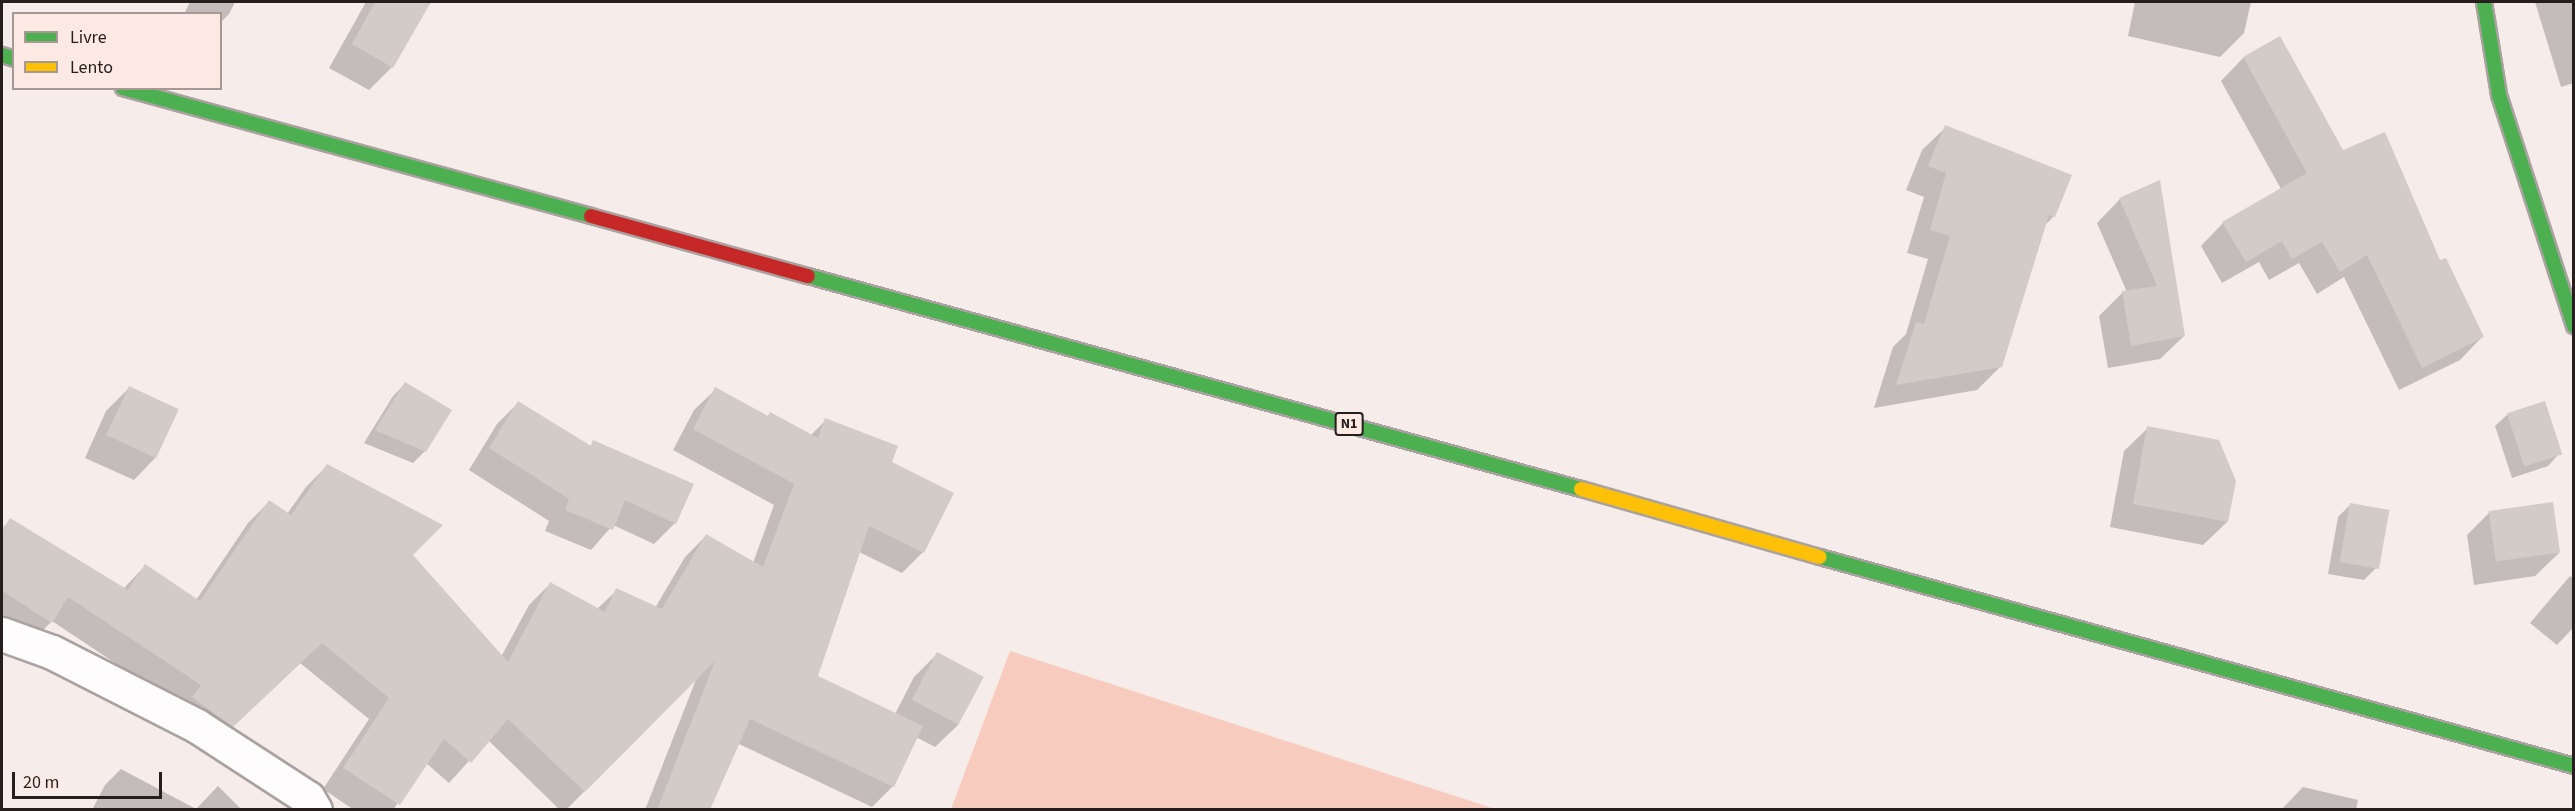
<!DOCTYPE html>
<style>
body{margin:0}
#map{position:relative;width:2575px;height:811px;overflow:hidden;background:#f6ece9;font-family:"Source Sans 3",sans-serif}
div>[style]{position:absolute}
.green>*{inset:0;background:#f7ccbf}
.shadow>*{inset:0;background:#0003}
.building>*{inset:0;background:#d3cbc8;transform-origin:0 0}
.roads{filter:drop-shadow(2px 0 #aaa2a0) drop-shadow(-2px 0 #aaa2a0) drop-shadow(0 2px #aaa2a0) drop-shadow(0 -2px #aaa2a0)}
.street>*{height:33px;margin:-16.5px;padding:0 16.5px;transform-origin:16.5px;border-radius:16.5px;background:#fefcfc}
.fast>*{height:14px;margin:-7px;padding:0 7px;transform-origin:7px;border-radius:7px;background:#4caf50}
.slow>*{height:14px;margin:-7px;padding:0 7px;transform-origin:7px;border-radius:7px;background:#ffc107}
.jam>*{height:14px;margin:-7px;padding:0 7px;transform-origin:7px;border-radius:7px;background:#c62828}
span{translate:-50% -50%;white-space:nowrap;text-align:center;line-height:1.15;-webkit-text-stroke:4.5px #fce9e3;paint-order:stroke}
.shield-label span{padding:2px 4px;background:#fce9e3;border:2px solid;border-radius:4px;-webkit-text-stroke-width:0}
.shield-label{font-size:14px;color:#251e1c;font-weight:700}
.frame{position:absolute;inset:0;border:3px solid #251e1c;pointer-events:none}
.legend{position:absolute;left:12px;top:12px;width:210px;height:78px;box-sizing:border-box;background:#fce9e3;border:2px solid #a69893;margin:0;padding:8px 10px;list-style:none;font-size:18px;color:#251e1c}
.legend li{display:flex;align-items:center;gap:12px;height:30px}
.legend b{width:30px;border:2px solid #a69893}
.scale{position:absolute;left:12px;top:772px;width:150px;height:27px;box-sizing:border-box;border:3px solid #251e1c;border-top:0;padding-left:8px;font-size:18px;line-height:21px;white-space:nowrap;color:#251e1c;-webkit-text-stroke:4px #fce9e3;paint-order:stroke}
</style>
<div id="map">
<div class="green">
<div style="clip-path:polygon(1010px 651px,1495px 809px,951px 809px)"></div>
</div>
<div class="shadow">
<div style="clip-path:polygon(190px 2px,235px 2px,229px 14px,220px 23px,220px 14px,185px 12px)"></div>
<div style="clip-path:polygon(366px 2px,429px 2px,392px 67px,369px 90px,329px 68px)"></div>
<div style="clip-path:polygon(2135px 2px,2251px 2px,2244px 33px,2220px 57px,2128px 36px)"></div>
<div style="clip-path:polygon(2535px 2px,2574px 2px,2574px 83px,2561px 87px)"></div>
<div style="clip-path:polygon(2280px 38px,2343px 152px,2439px 263px,2482px 337px,2460px 360px,2399px 390px,2344px 277px,2317px 294px,2299px 263px,2269px 280px,2259px 262px,2222px 283px,2201px 246px,2223px 223px,2281px 189px,2221px 81px,2243px 58px)"></div>
<div style="clip-path:polygon(1946px 127px,2054px 216px,2043px 227px,2000px 367px,1977px 390px,1874px 408px,1893px 347px,1906px 334px,1928px 259px,1907px 253px,1924px 197px,1906px 190px,1922px 150px)"></div>
<div style="clip-path:polygon(2120px 199px,2184px 336px,2160px 359px,2108px 368px,2099px 316px,2122px 293px,2127px 292px,2097px 223px)"></div>
<div style="clip-path:polygon(405px 384px,425px 451px,413px 463px,364px 443px,393px 396px)"></div>
<div style="clip-path:polygon(129px 388px,157px 456px,134px 480px,85px 458px,106px 411px)"></div>
<div style="clip-path:polygon(716px 389px,767px 417px,770px 414px,810px 436px,826px 420px,891px 463px,923px 552px,902px 573px,859px 552px,816px 677px,895px 714px,914px 677px,937px 654px,959px 724px,935px 747px,916px 737px,893px 786px,872px 807px,739px 744px,708px 810px,645px 810px,697px 677px,566px 810px,560px 810px,488px 740px,449px 783px,426px 763px,393px 810px,354px 810px,323px 789px,369px 719px,300px 663px,211px 747px,181px 707px,52px 621px,30px 643px,2px 625px,2px 529px,10px 520px,123px 589px,145px 566px,196px 600px,248px 523px,269px 502px,287px 514px,306px 487px,327px 466px,501px 657px,529px 605px,550px 584px,597px 609px,617px 590px,655px 608px,685px 557px,706px 536px,753px 563px,774px 505px,673px 450px,694px 410px)"></div>
<div style="clip-path:polygon(518px 403px,589px 447px,594px 442px,675px 523px,654px 544px,613px 525px,591px 550px,545px 531px,549px 521px,469px 470px,497px 424px)"></div>
<div style="clip-path:polygon(2508px 414px,2560px 453px,2548px 466px,2512px 478px,2495px 426px)"></div>
<div style="clip-path:polygon(2148px 428px,2227px 522px,2203px 545px,2110px 527px,2124px 451px)"></div>
<div style="clip-path:polygon(2350px 505px,2376px 568px,2364px 580px,2328px 574px,2338px 517px)"></div>
<div style="clip-path:polygon(2490px 512px,2559px 553px,2535px 576px,2474px 585px,2467px 535px)"></div>
<div style="clip-path:polygon(2570px 576px,2574px 579px,2574px 627px,2557px 645px,2530px 623px)"></div>
<div style="clip-path:polygon(121px 769px,196px 809px,218px 786px,242px 810px,92px 810px,105px 785px)"></div>
<div style="clip-path:polygon(2303px 787px,2358px 800px,2356px 810px,2281px 810px)"></div>
</div>
<div class="building">
<div style="clip-path:polygon(375px 2px,431px 2px,393px 68px,352px 44px)"></div>
<div style="clip-path:polygon(2280px 36px,2343px 150px,2385px 132px,2440px 260px,2446px 258px,2484px 337px,2422px 368px,2367px 255px,2340px 272px,2322px 242px,2292px 259px,2282px 241px,2246px 262px,2222px 222px,2307px 173px,2243px 57px)"></div>
<div style="clip-path:polygon(1945px 125px,2072px 175px,2055px 217px,2049px 215px,2002px 367px,1896px 385px,1916px 322px,1924px 324px,1950px 236px,1930px 230px,1946px 173px,1928px 166px)"></div>
<div style="clip-path:polygon(2160px 180px,2185px 336px,2131px 346px,2122px 291px,2157px 286px,2119px 198px)"></div>
<div style="clip-path:polygon(405px 382px,452px 410px,426px 452px,375px 430px)"></div>
<div style="left:129px;top:386px;width:55px;height:54px;rotate:25deg"></div>
<div style="clip-path:polygon(715px 387px,768px 416px,770px 412px,818px 438px,825px 418px,898px 446px,892px 462px,954px 493px,924px 553px,869px 526px,818px 676px,923px 726px,894px 787px,750px 719px,710px 810px,657px 810px,715px 661px,585px 792px,508px 719px,471px 763px,444px 739px,400px 805px,343px 768px,389px 698px,322px 643px,233px 727px,192px 697px,201px 685px,68px 597px,52px 623px,2px 591px,2px 531px,10px 518px,128px 590px,145px 564px,200px 601px,269px 500px,291px 515px,327px 464px,443px 525px,413px 555px,508px 662px,550px 582px,605px 612px,616px 588px,662px 609px,706px 534px,763px 567px,794px 484px,693px 429px)"></div>
<div style="clip-path:polygon(518px 401px,591px 446px,593px 440px,694px 484px,676px 524px,625px 500px,613px 530px,565px 510px,569px 499px,489px 448px)"></div>
<div style="left:2545px;top:401px;width:56px;height:40px;rotate:72deg"></div>
<div style="clip-path:polygon(2147px 426px,2219px 440px,2236px 481px,2228px 522px,2133px 504px)"></div>
<div style="left:2553px;top:502px;width:51px;height:65px;rotate:82deg"></div>
<div style="left:2350px;top:503px;width:40px;height:60px;rotate:10deg"></div>
<div style="left:937px;top:652px;width:53px;height:54px;rotate:28deg"></div>
</div>
<div class="roads">
<div class="street">
<div style="left:2px;top:634px;width:53px;rotate:19.8deg"></div>
<div style="left:52px;top:652px;width:163px;rotate:27deg"></div>
<div style="left:197px;top:726px;width:132px;rotate:33deg"></div>
<div style="left:308px;top:798px;width:14px;rotate:60deg"></div>
</div>
<div class="fast">
<div style="left:2484px;top:2px;width:94px;rotate:80.8deg"></div>
<div style="left:2499px;top:95px;width:243px;rotate:72deg"></div>
<div style="left:2px;top:55px;width:13px;rotate:18deg"></div>
<div style="left:123px;top:88px;width:485px;rotate:15.3deg"></div>
<div style="left:808px;top:276px;width:802px;rotate:15.41deg"></div>
<div style="left:1820px;top:557px;width:782px;rotate:15.49deg"></div>
</div>
<div class="slow">
<div style="left:1581px;top:489px;width:248px;rotate:15.9deg"></div>
</div>
<div class="jam">
<div style="left:591px;top:216px;width:225px;rotate:15.5deg"></div>
</div>
</div>
<div class="shield-label">
<span style="left:1349px;top:424px">N1</span>
</div>
<div class="frame"></div>
<ul class="legend">
<li><b style="height:8px;background:#4caf50"></b>Livre</li>
<li><b style="height:8px;background:#ffc107"></b>Lento</li>
</ul>
<div class="scale">20 m</div>
</div>
